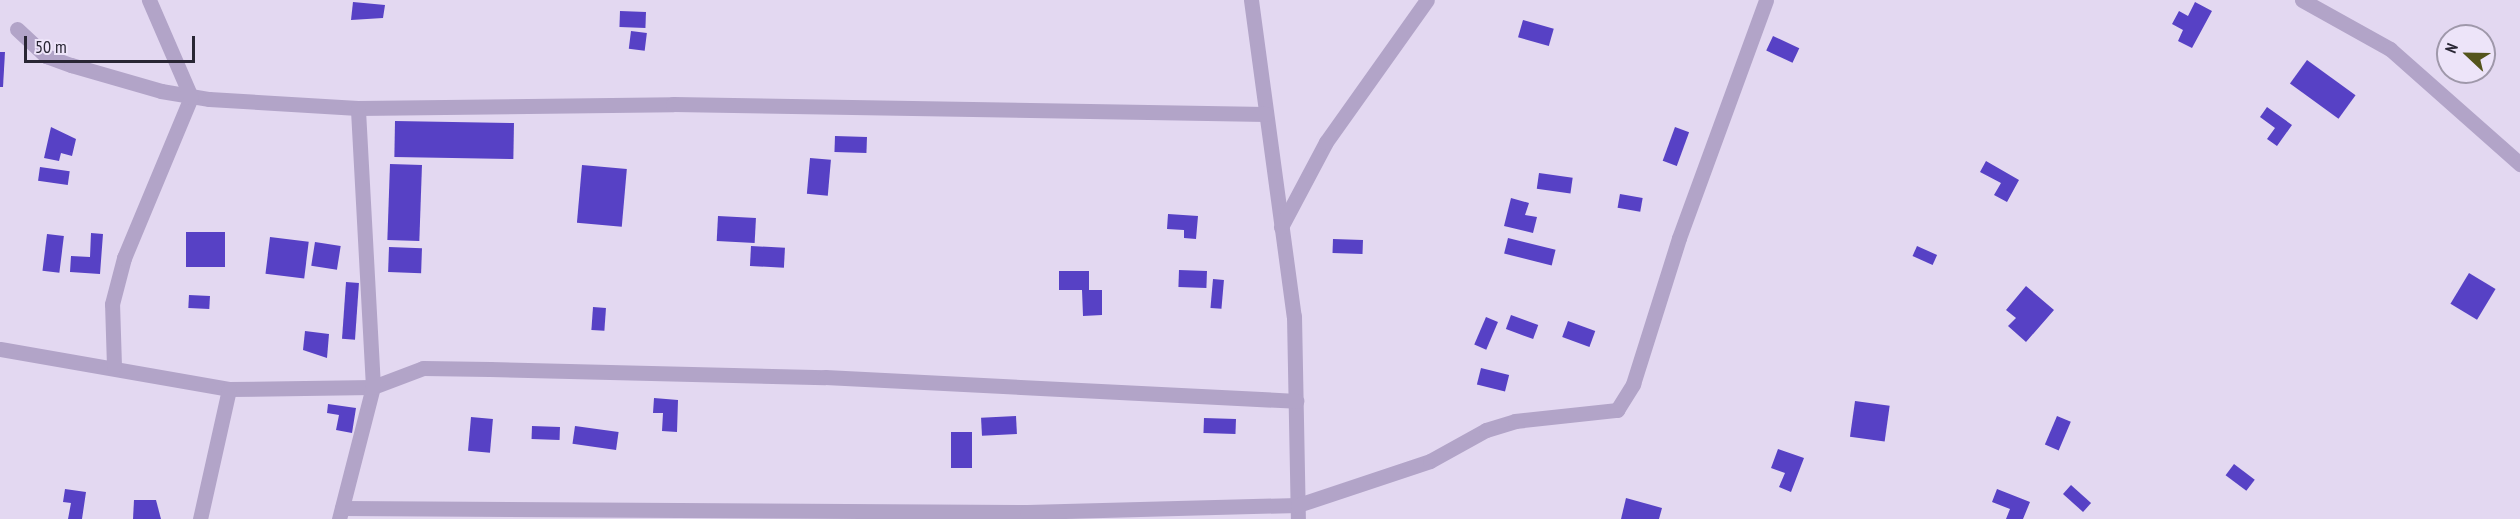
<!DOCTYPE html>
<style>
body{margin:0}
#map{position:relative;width:2520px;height:519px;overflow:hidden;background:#e3d8f1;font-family:"PT Sans Narrow",sans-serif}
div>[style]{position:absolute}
.building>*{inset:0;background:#5741c5;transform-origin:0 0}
.minor>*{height:15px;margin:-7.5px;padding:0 7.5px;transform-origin:7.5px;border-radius:7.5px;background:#b2a4c8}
span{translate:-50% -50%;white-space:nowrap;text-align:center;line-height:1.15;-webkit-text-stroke:6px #ede4f9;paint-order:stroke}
.north{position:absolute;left:2436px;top:24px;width:60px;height:60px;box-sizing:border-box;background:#ede4f9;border:2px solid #9f98aa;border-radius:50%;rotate:292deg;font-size:16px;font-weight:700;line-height:24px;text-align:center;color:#292634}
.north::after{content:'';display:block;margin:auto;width:21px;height:27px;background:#54541c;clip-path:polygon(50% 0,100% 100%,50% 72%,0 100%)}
.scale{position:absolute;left:24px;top:36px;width:171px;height:27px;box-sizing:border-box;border:3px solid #292634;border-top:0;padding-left:8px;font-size:18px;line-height:21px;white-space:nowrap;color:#292634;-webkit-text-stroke:4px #ede4f9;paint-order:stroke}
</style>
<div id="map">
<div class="building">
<div style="clip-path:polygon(353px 2px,385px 5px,383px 18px,351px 20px)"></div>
<div style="clip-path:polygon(2195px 2px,2212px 11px,2192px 48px,2178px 41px,2183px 30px,2172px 24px,2179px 11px,2188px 16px)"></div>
<div style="left:620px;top:11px;width:26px;height:16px;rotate:2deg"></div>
<div style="left:1523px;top:20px;width:32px;height:18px;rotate:16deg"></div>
<div style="left:631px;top:31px;width:16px;height:18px;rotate:7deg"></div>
<div style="left:1773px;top:36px;width:29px;height:16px;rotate:25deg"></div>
<div style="clip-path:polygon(0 52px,5px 52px,3px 87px,0 87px)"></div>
<div style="left:2307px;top:60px;width:60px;height:29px;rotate:36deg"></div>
<div style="clip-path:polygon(2267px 107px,2292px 125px,2277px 146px,2267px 139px,2275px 128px,2260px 117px)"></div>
<div style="left:395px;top:121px;width:119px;height:36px;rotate:1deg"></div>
<div style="clip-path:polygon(51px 127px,76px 139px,72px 156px,61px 153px,59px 161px,44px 158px)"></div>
<div style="left:1675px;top:127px;width:15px;height:36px;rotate:20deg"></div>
<div style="left:835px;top:136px;width:32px;height:16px;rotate:2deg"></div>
<div style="left:810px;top:158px;width:21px;height:36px;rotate:5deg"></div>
<div style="clip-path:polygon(1986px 161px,2019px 180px,2007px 202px,1994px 195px,2001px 183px,1980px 172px)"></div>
<div style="left:390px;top:164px;width:32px;height:76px;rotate:2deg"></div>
<div style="left:582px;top:165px;width:45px;height:58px;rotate:5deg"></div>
<div style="left:40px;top:167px;width:30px;height:14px;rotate:8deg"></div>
<div style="left:1539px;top:173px;width:34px;height:16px;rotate:8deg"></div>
<div style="left:1620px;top:194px;width:23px;height:14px;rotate:10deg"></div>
<div style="clip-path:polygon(1511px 198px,1529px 203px,1525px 215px,1537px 217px,1533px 233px,1504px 226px)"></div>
<div style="clip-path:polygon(1168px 214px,1198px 216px,1196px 239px,1184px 238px,1184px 230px,1167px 229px)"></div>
<div style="left:718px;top:216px;width:38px;height:25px;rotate:3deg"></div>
<div style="left:186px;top:232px;width:39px;height:35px"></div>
<div style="clip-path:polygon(91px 233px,103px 234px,100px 274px,70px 272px,71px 256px,90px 257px)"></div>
<div style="left:47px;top:234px;width:17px;height:37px;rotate:7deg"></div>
<div style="left:270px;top:237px;width:39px;height:37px;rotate:7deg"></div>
<div style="left:1508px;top:238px;width:49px;height:16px;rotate:14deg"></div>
<div style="left:1333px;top:239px;width:30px;height:14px;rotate:2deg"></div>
<div style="left:315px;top:242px;width:26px;height:24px;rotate:9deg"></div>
<div style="left:751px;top:246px;width:34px;height:20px;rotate:3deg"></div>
<div style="left:1917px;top:246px;width:22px;height:11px;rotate:24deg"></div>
<div style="left:389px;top:247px;width:33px;height:25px;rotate:2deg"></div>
<div style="left:1179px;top:270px;width:28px;height:17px;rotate:2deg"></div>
<div style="clip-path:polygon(1059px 271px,1089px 271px,1089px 290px,1102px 290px,1102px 315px,1083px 316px,1082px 290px,1059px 290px)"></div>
<div style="left:2469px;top:273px;width:31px;height:36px;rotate:31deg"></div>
<div style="left:1213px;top:279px;width:11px;height:29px;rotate:5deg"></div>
<div style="left:346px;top:282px;width:13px;height:57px;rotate:4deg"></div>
<div style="clip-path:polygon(2026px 286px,2054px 310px,2026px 342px,2008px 326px,2016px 318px,2006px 310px)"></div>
<div style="left:189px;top:295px;width:21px;height:13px;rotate:3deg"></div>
<div style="left:593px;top:307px;width:13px;height:23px;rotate:4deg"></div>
<div style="left:1511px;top:315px;width:29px;height:15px;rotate:20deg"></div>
<div style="left:1486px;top:317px;width:13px;height:30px;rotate:23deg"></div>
<div style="left:1568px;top:321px;width:29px;height:17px;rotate:20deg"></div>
<div style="clip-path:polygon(305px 331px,329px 334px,327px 358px,303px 350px)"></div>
<div style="left:1481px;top:368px;width:29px;height:17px;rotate:14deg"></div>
<div style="clip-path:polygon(654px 398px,678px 400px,677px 432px,662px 431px,663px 413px,653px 413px)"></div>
<div style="left:1855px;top:401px;width:35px;height:36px;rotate:8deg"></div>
<div style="clip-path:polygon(328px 404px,356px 408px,352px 433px,336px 430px,339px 415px,327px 413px)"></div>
<div style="left:1016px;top:416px;width:18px;height:35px;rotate:87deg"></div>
<div style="left:2057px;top:416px;width:15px;height:31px;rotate:23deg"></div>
<div style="left:471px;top:417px;width:22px;height:34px;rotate:5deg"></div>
<div style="left:1204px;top:418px;width:32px;height:15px;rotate:2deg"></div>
<div style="left:532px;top:426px;width:28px;height:13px;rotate:2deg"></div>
<div style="left:575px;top:426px;width:44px;height:18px;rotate:8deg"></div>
<div style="left:951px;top:432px;width:21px;height:36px"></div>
<div style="clip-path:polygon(1778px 449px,1804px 458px,1791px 492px,1779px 487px,1785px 473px,1771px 468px)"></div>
<div style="left:2234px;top:464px;width:26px;height:14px;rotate:37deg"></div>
<div style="left:2071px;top:485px;width:27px;height:12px;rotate:42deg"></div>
<div style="clip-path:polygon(65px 489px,86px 492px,82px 519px,68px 519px,71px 503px,63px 502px)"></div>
<div style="clip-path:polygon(1997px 489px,2030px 502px,2023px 519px,2006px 519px,2010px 509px,1992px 502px)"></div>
<div style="clip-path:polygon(1626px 498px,1662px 508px,1659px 519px,1621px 519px)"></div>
<div style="clip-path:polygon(134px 500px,156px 500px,161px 519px,133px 519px)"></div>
</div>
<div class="minor">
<div style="left:1251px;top:0;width:319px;rotate:82.3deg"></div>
<div style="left:1294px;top:316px;width:203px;rotate:88.9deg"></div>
<div style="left:2302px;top:0;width:101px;rotate:29.1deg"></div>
<div style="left:2390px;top:49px;width:174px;rotate:41.5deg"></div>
<div style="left:17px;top:29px;width:40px;rotate:43deg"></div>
<div style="left:46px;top:56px;width:27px;rotate:20deg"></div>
<div style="left:71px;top:65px;width:94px;rotate:16.1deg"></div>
<div style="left:161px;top:91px;width:49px;rotate:9.5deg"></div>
<div style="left:209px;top:99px;width:149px;rotate:3.5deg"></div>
<div style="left:358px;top:108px;width:315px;rotate:-0.7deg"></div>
<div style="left:673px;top:104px;width:593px;rotate:0.97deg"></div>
<div style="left:1281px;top:227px;width:96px;rotate:-62.1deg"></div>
<div style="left:1326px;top:142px;width:174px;rotate:-54.6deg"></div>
<div style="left:0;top:349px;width:232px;rotate:9.9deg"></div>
<div style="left:229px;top:389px;width:144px;rotate:-0.8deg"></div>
<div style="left:373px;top:387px;width:53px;rotate:-20.8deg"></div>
<div style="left:423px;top:368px;width:67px;rotate:0.9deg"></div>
<div style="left:490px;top:369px;width:335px;rotate:1.4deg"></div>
<div style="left:825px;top:377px;width:472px;rotate:2.9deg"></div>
<div style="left:114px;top:366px;width:62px;rotate:-91.8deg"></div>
<div style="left:112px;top:304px;width:48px;rotate:-75.4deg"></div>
<div style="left:124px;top:258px;width:174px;rotate:-67.4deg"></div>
<div style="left:191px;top:97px;width:106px;rotate:-113.4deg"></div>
<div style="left:342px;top:508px;width:685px;rotate:0.33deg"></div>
<div style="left:1027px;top:512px;width:271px;rotate:-1.5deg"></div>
<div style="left:1298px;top:505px;width:139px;rotate:-18.4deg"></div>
<div style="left:1430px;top:461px;width:64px;rotate:-29deg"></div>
<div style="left:1486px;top:430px;width:30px;rotate:-17deg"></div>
<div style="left:1515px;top:421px;width:103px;rotate:-6.2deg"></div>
<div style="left:1617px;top:410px;width:31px;rotate:-58deg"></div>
<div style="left:1633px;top:384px;width:153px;rotate:-72.5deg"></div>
<div style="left:1679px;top:238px;width:253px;rotate:-69.9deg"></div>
<div style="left:200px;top:519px;width:133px;rotate:-77.4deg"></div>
<div style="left:339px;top:519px;width:136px;rotate:-75.6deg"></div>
<div style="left:373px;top:387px;width:279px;rotate:-93.1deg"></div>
</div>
<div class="north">N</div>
<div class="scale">50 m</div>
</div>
